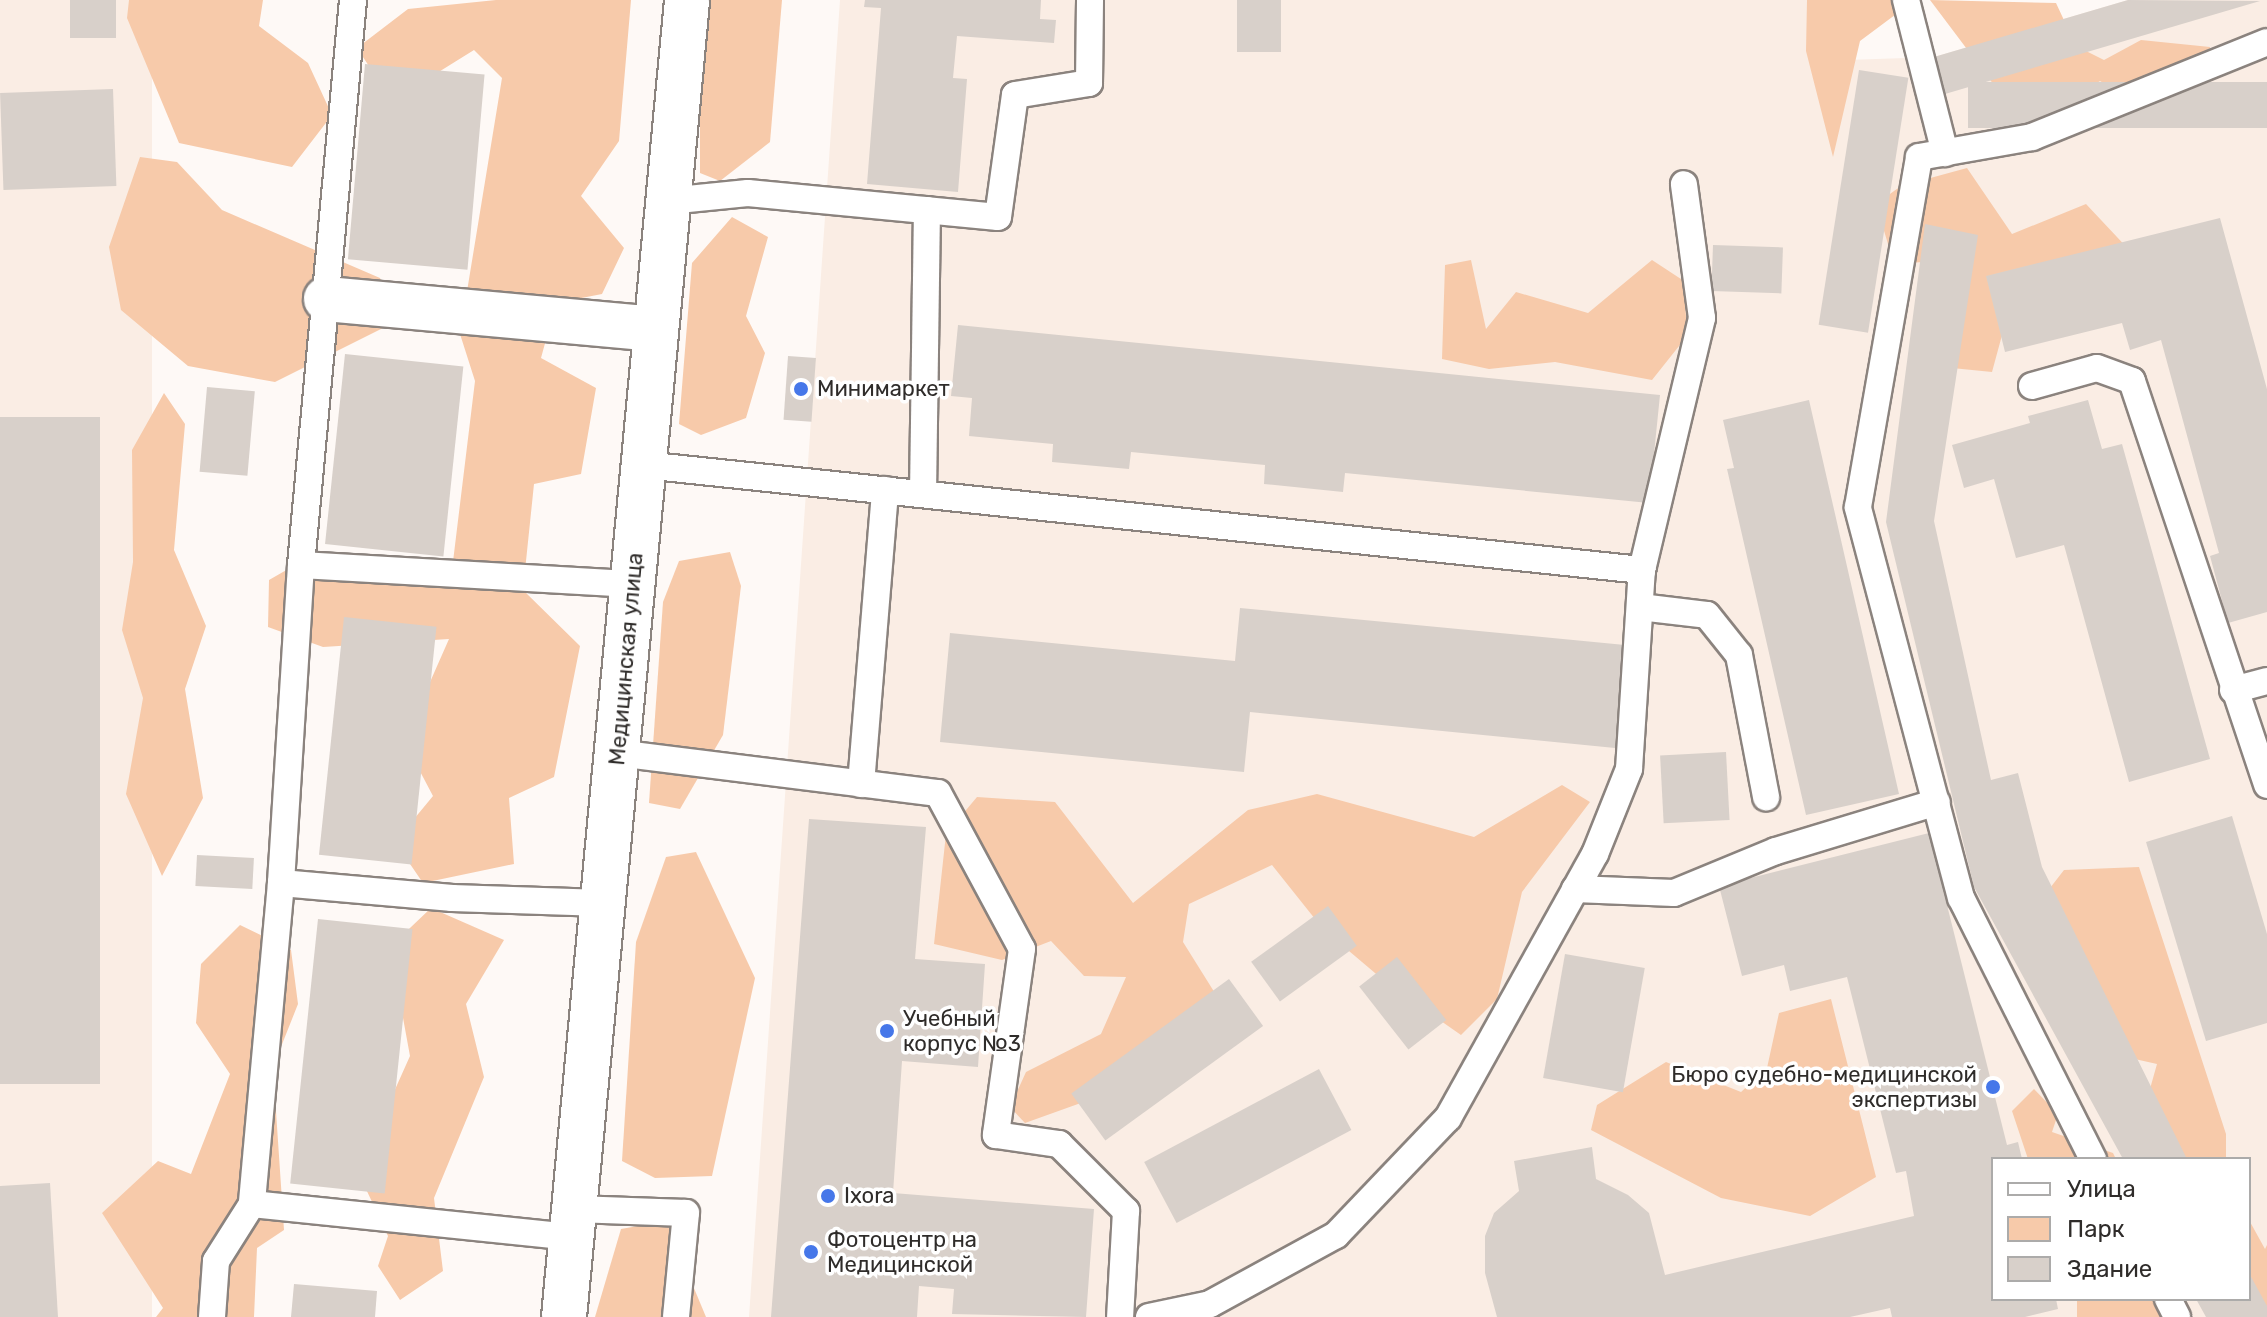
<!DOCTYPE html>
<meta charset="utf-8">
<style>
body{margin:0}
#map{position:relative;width:2267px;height:1317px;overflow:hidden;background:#fef9f6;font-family:Rubik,sans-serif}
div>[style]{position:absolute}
.built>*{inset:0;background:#faede4;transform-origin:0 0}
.green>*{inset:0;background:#f7caaa;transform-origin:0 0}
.building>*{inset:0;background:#d8d0ca;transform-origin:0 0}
.roads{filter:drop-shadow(2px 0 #8b837e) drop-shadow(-2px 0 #8b837e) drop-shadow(0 2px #8b837e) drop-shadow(0 -2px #8b837e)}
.lane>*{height:26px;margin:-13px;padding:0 13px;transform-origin:13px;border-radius:13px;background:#fff}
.street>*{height:44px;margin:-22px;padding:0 22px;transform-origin:22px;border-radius:22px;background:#fff}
.dots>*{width:22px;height:22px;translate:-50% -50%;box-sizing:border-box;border:4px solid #fff;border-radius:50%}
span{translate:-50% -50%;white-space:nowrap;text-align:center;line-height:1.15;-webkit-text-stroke:7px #fff;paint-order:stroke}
.poi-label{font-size:22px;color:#2f2c2a}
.left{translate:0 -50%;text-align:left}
.right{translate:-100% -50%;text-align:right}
.street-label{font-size:22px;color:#2f2c2a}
.legend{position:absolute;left:1991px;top:1157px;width:260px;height:144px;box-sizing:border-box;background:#fff;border:2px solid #acabaa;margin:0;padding:10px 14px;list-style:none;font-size:24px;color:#2f2c2a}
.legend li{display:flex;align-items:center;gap:16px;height:40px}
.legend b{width:40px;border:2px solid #acabaa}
</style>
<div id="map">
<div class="built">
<div style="left:0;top:0;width:152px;height:1317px"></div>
<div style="clip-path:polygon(evenodd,840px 0,1819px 0,1818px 61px,1934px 57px,2128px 0,2267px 0,2267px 1317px,749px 1317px,840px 0,1993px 1159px,2249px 1159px,2249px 1299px,1993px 1299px,1993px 1159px)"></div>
</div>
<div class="green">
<div style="clip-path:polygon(129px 0,263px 0,259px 26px,308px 63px,332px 115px,292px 167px,179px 143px,127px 18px)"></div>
<div style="clip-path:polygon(496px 0,631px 0,619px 141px,581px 196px,624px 248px,602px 294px,556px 303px,541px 358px,596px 388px,581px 474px,534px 484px,523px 590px,580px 646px,554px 777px,509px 798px,514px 864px,423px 883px,395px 842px,433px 796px,404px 741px,449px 639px,323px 647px,268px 627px,269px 580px,316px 553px,451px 578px,475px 381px,460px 334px,502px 78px,474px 50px,392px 101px,357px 48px,408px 9px)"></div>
<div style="clip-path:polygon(711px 0,782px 0,770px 142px,720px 181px,700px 173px,700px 86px)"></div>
<div style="clip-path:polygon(1807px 0,1915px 0,1860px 41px,1833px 157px,1806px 51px)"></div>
<div style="clip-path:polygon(1930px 0,2056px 3px,2076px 46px,2104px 60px,2141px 40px,2210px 47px,2207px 80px,2139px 104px,2100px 81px,2028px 127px,1991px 115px,2000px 93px)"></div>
<div style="clip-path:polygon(140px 157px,177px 162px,222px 210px,380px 278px,397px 321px,275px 382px,188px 366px,121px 310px,109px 247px)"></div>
<div style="clip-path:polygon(1967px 168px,2012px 234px,2086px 204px,2132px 253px,2014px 291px,1992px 372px,1942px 367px,1952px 260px,1894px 264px,1876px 204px,1901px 186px)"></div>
<div style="clip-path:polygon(732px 217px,768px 237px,746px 316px,765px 353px,746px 418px,701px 435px,679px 424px,692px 263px)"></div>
<div style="clip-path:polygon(1471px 260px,1486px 329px,1516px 292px,1588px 313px,1652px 260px,1684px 281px,1687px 336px,1652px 380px,1555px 362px,1489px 369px,1442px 359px,1445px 265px)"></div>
<div style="clip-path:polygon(164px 393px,185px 424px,174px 550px,206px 626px,185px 689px,203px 798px,162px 876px,126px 794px,143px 698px,122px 630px,133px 562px,132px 450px)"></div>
<div style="clip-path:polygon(730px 552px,741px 586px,723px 735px,680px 809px,649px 803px,663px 602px,679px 561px)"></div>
<div style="clip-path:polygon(1562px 785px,1590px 802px,1522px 892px,1497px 999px,1461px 1035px,1388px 984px,1323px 929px,1272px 865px,1189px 904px,1183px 942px,1218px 998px,1131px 1085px,1025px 1123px,1010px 1107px,1026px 1072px,1101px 1034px,1126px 977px,1084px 976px,1051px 941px,1002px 960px,934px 944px,946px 834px,977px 797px,1055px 802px,1133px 903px,1248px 810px,1317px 794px,1474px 837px)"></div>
<div style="clip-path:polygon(696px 852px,755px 978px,712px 1176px,655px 1178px,622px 1161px,636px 942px,666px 857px)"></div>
<div style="clip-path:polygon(2139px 867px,2226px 1134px,2226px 1159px,2152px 1159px,2137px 1135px,2157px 1064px,2090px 1049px,2023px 923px,2064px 870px)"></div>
<div style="clip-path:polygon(431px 908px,504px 940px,466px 1004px,484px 1077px,434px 1198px,443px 1271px,400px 1300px,378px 1266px,388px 1236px,358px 1172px,410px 1056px,390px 947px)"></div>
<div style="clip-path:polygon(240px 925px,291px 950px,298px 1004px,273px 1067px,284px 1230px,257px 1248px,254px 1317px,156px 1317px,163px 1308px,102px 1213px,158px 1161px,191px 1174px,230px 1074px,196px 1023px,201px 964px)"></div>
<div style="clip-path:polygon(1831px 999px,1876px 1177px,1810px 1216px,1721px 1198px,1591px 1130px,1597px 1105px,1666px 1062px,1741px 1092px,1767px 1068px,1779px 1013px)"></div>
<div style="clip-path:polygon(2034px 1089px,2058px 1114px,2052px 1132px,2113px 1153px,2116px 1159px,2028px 1159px,2012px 1111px)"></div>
<div style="clip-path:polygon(2249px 1220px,2265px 1249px,2267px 1245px,2267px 1317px,2249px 1299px)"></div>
<div style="clip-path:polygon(666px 1221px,706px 1317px,595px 1317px,621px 1229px)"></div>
<div style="left:2077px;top:1299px;width:106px;height:19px"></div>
</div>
<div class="building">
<div style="left:70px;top:0;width:46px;height:38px"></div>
<div style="clip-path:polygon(865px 0,1041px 0,1040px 19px,1056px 20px,1054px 43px,957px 36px,953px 78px,967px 79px,958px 192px,867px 184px,881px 8px,864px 7px)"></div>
<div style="left:1237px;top:0;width:44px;height:52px"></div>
<div style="clip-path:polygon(2128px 0,2260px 1px,1945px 94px,1934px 57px)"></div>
<div style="left:365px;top:64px;width:120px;height:196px;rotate:5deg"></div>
<div style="left:1859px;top:70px;width:50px;height:258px;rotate:9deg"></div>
<div style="left:2267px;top:82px;width:46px;height:299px;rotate:90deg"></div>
<div style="left:113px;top:89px;width:97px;height:113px;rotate:88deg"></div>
<div style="clip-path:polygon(2220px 218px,2267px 389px,2267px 612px,2228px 623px,2210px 556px,2219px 553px,2161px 340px,2130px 350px,2122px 323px,2005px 352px,1986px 276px)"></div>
<div style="clip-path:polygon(1925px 224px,1978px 235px,1934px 521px,1991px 780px,2018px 773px,2042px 867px,2187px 1159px,2123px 1159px,1974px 887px,1886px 522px)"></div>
<div style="left:1713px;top:245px;width:70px;height:46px;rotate:2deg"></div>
<div style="clip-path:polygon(958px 325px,1660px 395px,1649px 503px,1345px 473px,1343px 492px,1264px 484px,1265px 465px,1131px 452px,1129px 469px,1052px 462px,1053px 444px,969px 436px,972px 398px,951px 396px)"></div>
<div style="left:345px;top:354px;width:119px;height:191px;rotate:6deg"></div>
<div style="left:788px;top:356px;width:28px;height:64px;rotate:4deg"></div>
<div style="left:207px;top:387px;width:48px;height:85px;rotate:5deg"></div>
<div style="clip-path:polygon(1809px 400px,1899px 794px,1806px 815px,1727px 469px,1734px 468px,1723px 420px)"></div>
<div style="clip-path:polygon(2088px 400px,2102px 449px,2122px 444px,2210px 759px,2129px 782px,2064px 545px,2016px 558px,1994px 479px,1964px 488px,1952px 445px,2030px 423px,2028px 416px)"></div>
<div style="left:0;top:417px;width:100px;height:667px"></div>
<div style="clip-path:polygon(1240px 608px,1625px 645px,1615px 748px,1250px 712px,1244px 772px,940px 742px,950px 633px,1235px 661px)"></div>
<div style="left:344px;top:617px;width:93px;height:239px;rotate:6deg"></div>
<div style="left:1726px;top:752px;width:68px;height:66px;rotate:87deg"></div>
<div style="clip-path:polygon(2232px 816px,2267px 934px,2267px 1023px,2206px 1041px,2146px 842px)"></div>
<div style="clip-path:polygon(809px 819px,926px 827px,915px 959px,985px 964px,978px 1067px,902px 1061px,893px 1193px,1094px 1209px,1086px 1317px,952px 1314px,954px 1289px,919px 1286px,917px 1317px,771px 1317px)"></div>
<div style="clip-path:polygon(1929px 833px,2007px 1145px,2018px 1142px,2022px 1159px,1993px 1159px,1993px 1299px,2056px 1299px,2058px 1309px,2025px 1317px,1892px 1317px,1890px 1308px,1850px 1317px,1497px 1317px,1485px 1273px,1485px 1236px,1494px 1213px,1519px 1191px,1514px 1161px,1592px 1147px,1596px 1179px,1628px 1195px,1649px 1213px,1665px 1275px,1914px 1216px,1906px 1171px,1896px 1173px,1847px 977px,1790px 991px,1784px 965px,1742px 976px,1719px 886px)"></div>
<div style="left:197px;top:855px;width:57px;height:31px;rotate:3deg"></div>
<div style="left:1328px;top:906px;width:49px;height:95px;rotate:54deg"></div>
<div style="left:318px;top:919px;width:95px;height:266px;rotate:6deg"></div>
<div style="left:1565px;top:954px;width:81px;height:126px;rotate:10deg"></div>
<div style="left:1397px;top:957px;width:80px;height:48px;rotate:52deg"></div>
<div style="left:1229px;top:979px;width:58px;height:195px;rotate:54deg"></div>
<div style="left:1319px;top:1069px;width:69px;height:198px;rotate:62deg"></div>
<div style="clip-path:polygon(50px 1183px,58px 1317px,0 1317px,0 1186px)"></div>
<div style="clip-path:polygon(2249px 1273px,2267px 1306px,2267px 1317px,2206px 1317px,2196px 1299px,2249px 1299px)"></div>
<div style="clip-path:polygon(294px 1284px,377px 1291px,375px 1317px,291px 1317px)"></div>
</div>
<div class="roads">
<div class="lane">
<div style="left:353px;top:0;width:567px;rotate:95.26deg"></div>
<div style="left:301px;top:565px;width:332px;rotate:3.3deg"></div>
<div style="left:1906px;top:0;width:158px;rotate:75.7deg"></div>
<div style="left:668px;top:201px;width:80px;rotate:-5.7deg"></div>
<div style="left:748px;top:193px;width:251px;rotate:5.5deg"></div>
<div style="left:998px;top:217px;width:123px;rotate:-82.1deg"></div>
<div style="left:1015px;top:95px;width:75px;rotate:-9.2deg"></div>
<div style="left:1089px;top:83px;width:83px;rotate:-89.3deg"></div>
<div style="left:2032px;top:386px;width:67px;rotate:-15.5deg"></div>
<div style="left:2097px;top:368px;width:37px;rotate:20deg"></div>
<div style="left:2132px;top:381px;width:426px;rotate:71.5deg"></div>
<div style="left:644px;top:465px;width:1004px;rotate:6.01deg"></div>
<div style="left:923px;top:494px;width:284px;rotate:-89.2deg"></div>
<div style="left:301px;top:565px;width:319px;rotate:93.6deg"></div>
<div style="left:281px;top:883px;width:322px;rotate:95.2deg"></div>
<div style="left:252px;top:1204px;width:322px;rotate:5.9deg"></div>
<div style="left:1640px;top:607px;width:67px;rotate:6.8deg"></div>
<div style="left:1707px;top:615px;width:51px;rotate:51.3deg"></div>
<div style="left:1739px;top:655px;width:145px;rotate:79.2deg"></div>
<div style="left:2233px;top:690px;width:35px;rotate:-15deg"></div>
<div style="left:617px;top:753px;width:323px;rotate:7.1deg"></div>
<div style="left:938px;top:793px;width:177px;rotate:61.7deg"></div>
<div style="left:1022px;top:949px;width:188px;rotate:98deg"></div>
<div style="left:996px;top:1135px;width:64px;rotate:8.1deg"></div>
<div style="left:1059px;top:1144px;width:95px;rotate:45deg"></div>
<div style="left:1126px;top:1211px;width:106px;rotate:93.2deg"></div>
<div style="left:861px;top:784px;width:295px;rotate:-85.3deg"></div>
<div style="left:281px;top:883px;width:172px;rotate:5deg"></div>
<div style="left:452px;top:898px;width:151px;rotate:1.9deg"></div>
<div style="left:1575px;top:889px;width:99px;rotate:2.3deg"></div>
<div style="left:1674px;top:893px;width:110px;rotate:-22.4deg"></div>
<div style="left:1776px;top:851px;width:168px;rotate:-16.9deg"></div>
<div style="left:2093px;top:1159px;width:292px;rotate:-116.8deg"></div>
<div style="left:1961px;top:898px;width:404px;rotate:-104.8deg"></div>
<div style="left:1858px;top:507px;width:355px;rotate:-80.1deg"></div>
<div style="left:1919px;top:157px;width:115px;rotate:-10deg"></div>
<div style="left:2032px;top:137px;width:253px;rotate:-22deg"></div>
<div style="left:575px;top:1209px;width:111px;rotate:2.1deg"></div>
<div style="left:686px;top:1213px;width:104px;rotate:95.5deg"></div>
<div style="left:2168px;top:1299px;width:20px;rotate:63deg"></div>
<div style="left:212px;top:1317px;width:56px;rotate:-85.9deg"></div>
<div style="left:216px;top:1261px;width:67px;rotate:-57.7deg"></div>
<div style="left:1149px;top:1317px;width:62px;rotate:-12deg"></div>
<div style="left:1210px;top:1304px;width:144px;rotate:-28.7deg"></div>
<div style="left:1336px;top:1235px;width:162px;rotate:-46.3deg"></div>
<div style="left:1448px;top:1118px;width:302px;rotate:-60.9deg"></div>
<div style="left:1595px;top:854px;width:92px;rotate:-68.2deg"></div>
<div style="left:1629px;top:769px;width:199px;rotate:-86.3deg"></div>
<div style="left:1642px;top:570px;width:259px;rotate:-76.6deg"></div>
<div style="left:1702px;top:318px;width:135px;rotate:-97.7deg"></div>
</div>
<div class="street">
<div style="left:326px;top:299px;width:331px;rotate:5.2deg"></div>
<div style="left:564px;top:1317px;width:1323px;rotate:-84.66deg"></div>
</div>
</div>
<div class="dots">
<div style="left:801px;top:389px;background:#4677e9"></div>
<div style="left:887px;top:1031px;background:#4677e9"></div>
<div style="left:1993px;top:1087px;background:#4677e9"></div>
<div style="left:828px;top:1196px;background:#4677e9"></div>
<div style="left:811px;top:1252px;background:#4677e9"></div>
</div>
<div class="poi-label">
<span class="left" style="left:817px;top:389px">Минимаркет</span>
<span class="left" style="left:903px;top:1031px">Учебный<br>корпус №3</span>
<span class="right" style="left:1977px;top:1087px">Бюро судебно-медицинской<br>экспертизы</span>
<span class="left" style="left:844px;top:1196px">Ixora</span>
<span class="left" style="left:827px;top:1252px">Фотоцентр на<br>Медицинской</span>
</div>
<div class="street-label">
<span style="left:626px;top:659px;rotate:-85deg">Медицинская улица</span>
</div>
<ul class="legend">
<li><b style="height:10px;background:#fff"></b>Улица</li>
<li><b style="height:22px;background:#f7caaa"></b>Парк</li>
<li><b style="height:22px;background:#d8d0ca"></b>Здание</li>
</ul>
</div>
